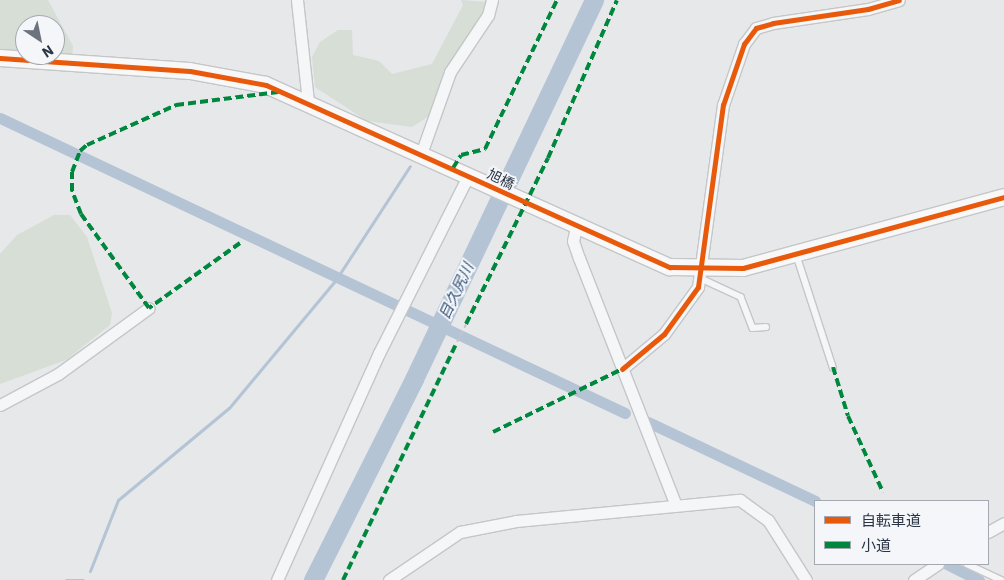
<!DOCTYPE html>
<meta charset="utf-8">
<style>
body{margin:0}
#map{position:relative;width:1004px;height:580px;overflow:hidden;background:#e6e8ea;font-family:"IBM Plex Sans","Noto Sans JP",sans-serif}
div>[style]{position:absolute}
.green>*{inset:0;background:#d6ded6}
.stream>*{height:3px;margin:-1.5px;padding:0 1.5px;transform-origin:1.5px;border-radius:1.5px;background:#b4c4d5}
.canal>*{height:11px;margin:-5.5px;padding:0 5.5px;transform-origin:5.5px;border-radius:5.5px;background:#b4c4d5}
.river>*{height:19px;margin:-9.5px;padding:0 9.5px;transform-origin:9.5px;border-radius:9.5px;background:#b4c4d5}
.path>*{height:2px;margin-top:-1px;transform-origin:0;background:repeating-linear-gradient(90deg,#c5c6ca 0 4px,transparent 0 8px)}
.roads{filter:drop-shadow(1px 0 #c4c6c8) drop-shadow(-1px 0 #c4c6c8) drop-shadow(0 1px #c4c6c8) drop-shadow(0 -1px #c4c6c8)}
.lane>*{height:5.5px;margin:-2.75px;padding:0 2.75px;transform-origin:2.75px;border-radius:2.75px;background:#f5f6f7}
.street>*{height:11px;margin:-5.5px;padding:0 5.5px;transform-origin:5.5px;border-radius:5.5px;background:#f5f6f7}
.secondary>*{height:16px;margin:-8px;padding:0 8px;transform-origin:8px;border-radius:8px;background:#f8f8f8}
.quiet>*{height:4px;margin-top:-2px;transform-origin:0;background:repeating-linear-gradient(90deg,#00873e 0 8px,transparent 0 12px)}
.cycleway>*{height:5px;margin:-2.5px;padding:0 2.5px;transform-origin:2.5px;border-radius:2.5px;background:#e8590c}
span{translate:-50% -50%;white-space:nowrap;text-align:center;line-height:1.15;-webkit-text-stroke:4px #f4f6f9;paint-order:stroke}
.street-label{font-size:14px;color:#2b3445}
.water-label{font-size:15px;color:#34527a;font-style:italic}
.legend{position:absolute;left:814px;top:500px;width:175px;height:65px;box-sizing:border-box;background:#f4f6f9;border:1px solid #a4a8b1;margin:0;padding:6px 9px;list-style:none;font-size:15px;color:#2b3445}
.legend li{display:flex;align-items:center;gap:10px;height:25px}
.legend b{width:25px;border:1px solid #a4a8b1}
.north{position:absolute;left:15px;top:15px;width:50px;height:50px;box-sizing:border-box;background:#f4f6f9;border:1px solid #a4a8b1;border-radius:50%;rotate:146deg;font-size:14px;font-weight:700;line-height:20px;text-align:center;color:#2b3445}
.north::after{content:'';display:block;margin:auto;width:18px;height:22px;background:#6c737f;clip-path:polygon(50% 0,100% 100%,50% 72%,0 100%)}
</style>
<div id="map">
<div class="green">
<div style="clip-path:polygon(evenodd,0 0,48px 0,73px 46px,72px 59px,48px 65px,0 64px,0 0,25px 25px,55px 25px,55px 55px,25px 55px,25px 25px)"></div>
<div style="clip-path:polygon(461px 0,499px 3px,462px 56px,429px 116px,412px 127px,367px 121px,315px 87px,312px 57px,320px 42px,338px 30px,352px 30px,353px 55px,379px 61px,392px 74px,432px 64px,463px 5px)"></div>
<div style="clip-path:polygon(54px 215px,70px 215px,87px 237px,112px 313px,110px 325px,66px 360px,0 384px,0 254px,17px 235px)"></div>
</div>
<div class="stream">
<div style="left:90px;top:571px;width:76px;rotate:-68.5deg"></div>
<div style="left:118px;top:500px;width:144px;rotate:-39.7deg"></div>
<div style="left:229px;top:408px;width:165px;rotate:-50.2deg"></div>
<div style="left:335px;top:281px;width:137px;rotate:-56.9deg"></div>
<div style="left:66px;top:580px;width:17px"></div>
</div>
<div class="canal">
<div style="left:0;top:118px;width:691px;rotate:25.27deg"></div>
<div style="left:648px;top:422px;width:185px;rotate:25.3deg"></div>
<div style="left:947px;top:564px;width:36px;rotate:27deg"></div>
</div>
<div class="river">
<div style="left:313px;top:580px;width:225px;rotate:-63.3deg"></div>
<div style="left:414px;top:379px;width:420px;rotate:-64.6deg"></div>
</div>
<div class="path">
<div style="left:457px;top:342px;width:20px;rotate:-63deg"></div>
</div>
<div class="roads">
<div class="lane">
<div style="left:797px;top:256px;width:117px;rotate:72deg"></div>
<div style="left:700px;top:278px;width:45px;rotate:24.9deg"></div>
<div style="left:741px;top:297px;width:33px;rotate:69deg"></div>
<div style="left:753px;top:328px;width:13px;rotate:-4deg"></div>
<div style="left:967px;top:564px;width:38px;rotate:25deg"></div>
</div>
<div class="street">
<div style="left:297px;top:0;width:102px;rotate:83.8deg"></div>
<div style="left:421px;top:154px;width:87px;rotate:-70.5deg"></div>
<div style="left:450px;top:72px;width:69px;rotate:-56.3deg"></div>
<div style="left:488px;top:15px;width:16px;rotate:-75deg"></div>
<div style="left:576px;top:227px;width:14px;rotate:102deg"></div>
<div style="left:573px;top:241px;width:18px;rotate:71deg"></div>
<div style="left:579px;top:258px;width:266px;rotate:68.6deg"></div>
<div style="left:622px;top:369px;width:55px;rotate:-39.8deg"></div>
<div style="left:664px;top:334px;width:58px;rotate:-54.1deg"></div>
<div style="left:698px;top:287px;width:184px;rotate:-82.2deg"></div>
<div style="left:723px;top:105px;width:65px;rotate:-71deg"></div>
<div style="left:744px;top:44px;width:20px;rotate:-53deg"></div>
<div style="left:756px;top:28px;width:18px;rotate:-16deg"></div>
<div style="left:773px;top:23px;width:96px;rotate:-8.4deg"></div>
<div style="left:868px;top:9px;width:32px;rotate:-16deg"></div>
<div style="left:0;top:405px;width:66px;rotate:-28.1deg"></div>
<div style="left:58px;top:374px;width:112px;rotate:-36deg"></div>
<div style="left:988px;top:532px;width:18px;rotate:-29deg"></div>
<div style="left:277px;top:580px;width:249px;rotate:-65.8deg"></div>
<div style="left:379px;top:353px;width:198px;rotate:-63.3deg"></div>
<div style="left:389px;top:580px;width:86px;rotate:-34.1deg"></div>
<div style="left:460px;top:532px;width:57px;rotate:-11.1deg"></div>
<div style="left:516px;top:521px;width:225px;rotate:-5.4deg"></div>
<div style="left:740px;top:500px;width:34px;rotate:36deg"></div>
<div style="left:768px;top:520px;width:71px;rotate:57.7deg"></div>
<div style="left:914px;top:580px;width:29px;rotate:-34deg"></div>
</div>
<div class="secondary">
<div style="left:0;top:58px;width:190px;rotate:3.9deg"></div>
<div style="left:190px;top:71px;width:77px;rotate:10.4deg"></div>
<div style="left:266px;top:85px;width:443px;rotate:24.3deg"></div>
<div style="left:670px;top:267px;width:73px;rotate:0.8deg"></div>
<div style="left:743px;top:268px;width:270px;rotate:-15.2deg"></div>
</div>
</div>
<div class="quiet">
<div style="left:453px;top:168px;width:15px;rotate:-58deg"></div>
<div style="left:461px;top:155px;width:25px;rotate:-14deg"></div>
<div style="left:485px;top:149px;width:165px;rotate:-64.2deg"></div>
<div style="left:240px;top:243px;width:112px;rotate:144.5deg"></div>
<div style="left:149px;top:308px;width:116px;rotate:-125.9deg"></div>
<div style="left:81px;top:214px;width:25px;rotate:-111deg"></div>
<div style="left:72px;top:191px;width:19px;rotate:-90deg"></div>
<div style="left:72px;top:172px;width:22px;rotate:-69deg"></div>
<div style="left:80px;top:151px;width:9px;rotate:-41deg"></div>
<div style="left:87px;top:145px;width:98px;rotate:-24.2deg"></div>
<div style="left:176px;top:105px;width:103px;rotate:-7.3deg"></div>
<div style="left:466px;top:324px;width:185px;rotate:-63.7deg"></div>
<div style="left:548px;top:158px;width:172px;rotate:-66.4deg"></div>
<div style="left:833px;top:367px;width:51px;rotate:73deg"></div>
<div style="left:848px;top:416px;width:84px;rotate:65.3deg"></div>
<div style="left:493px;top:432px;width:144px;rotate:-26deg"></div>
<div style="left:343px;top:580px;width:264px;rotate:-64.4deg"></div>
</div>
<div class="cycleway">
<div style="left:0;top:58px;width:190px;rotate:3.9deg"></div>
<div style="left:190px;top:71px;width:77px;rotate:10.4deg"></div>
<div style="left:266px;top:85px;width:443px;rotate:24.3deg"></div>
<div style="left:670px;top:267px;width:73px;rotate:0.8deg"></div>
<div style="left:743px;top:268px;width:270px;rotate:-15.2deg"></div>
<div style="left:622px;top:369px;width:55px;rotate:-39.8deg"></div>
<div style="left:664px;top:334px;width:58px;rotate:-54.1deg"></div>
<div style="left:698px;top:287px;width:184px;rotate:-82.2deg"></div>
<div style="left:723px;top:105px;width:65px;rotate:-71deg"></div>
<div style="left:744px;top:44px;width:20px;rotate:-53deg"></div>
<div style="left:756px;top:28px;width:18px;rotate:-16deg"></div>
<div style="left:773px;top:23px;width:96px;rotate:-8.4deg"></div>
<div style="left:868px;top:9px;width:32px;rotate:-16deg"></div>
</div>
<div class="street-label">
<span style="left:501px;top:179px;rotate:26deg">旭橋</span>
</div>
<div class="water-label">
<span style="left:456px;top:291px;rotate:-65deg">目久尻川</span>
</div>
<ul class="legend">
<li><b style="height:6px;background:#e8590c"></b>自転車道</li>
<li><b style="height:6px;background:#00873e"></b>小道</li>
</ul>
<div class="north">N</div>
</div>
